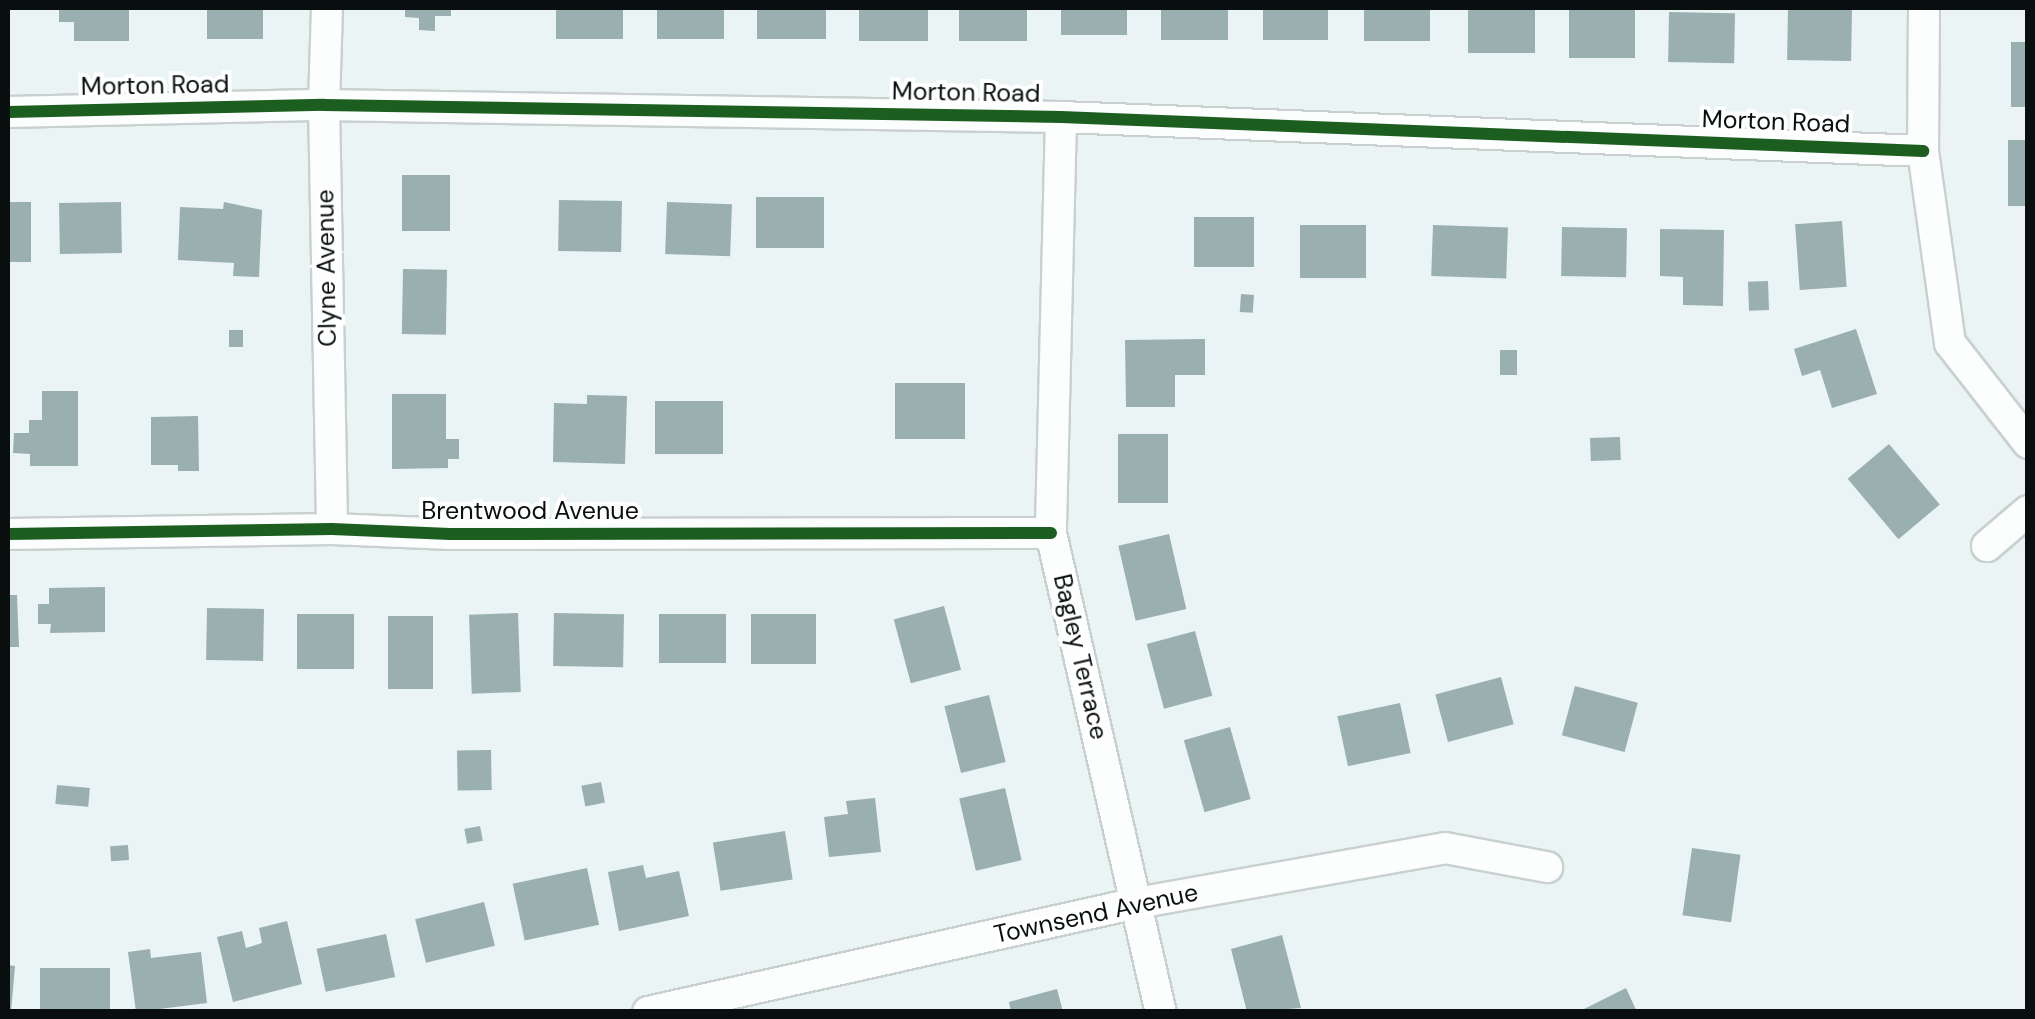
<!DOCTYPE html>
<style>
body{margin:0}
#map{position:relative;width:2035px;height:1019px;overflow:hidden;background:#eaf4f4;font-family:"DM Sans",sans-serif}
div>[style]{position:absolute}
.building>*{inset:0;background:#9aafb0;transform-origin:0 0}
.roads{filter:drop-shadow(2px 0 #c9d0d0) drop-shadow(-2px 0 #c9d0d0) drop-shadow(0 2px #c9d0d0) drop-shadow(0 -2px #c9d0d0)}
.street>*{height:30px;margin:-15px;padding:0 15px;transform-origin:15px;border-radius:15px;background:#fcfdfd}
.cycleway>*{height:12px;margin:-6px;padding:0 6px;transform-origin:6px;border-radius:6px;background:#1b5e20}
span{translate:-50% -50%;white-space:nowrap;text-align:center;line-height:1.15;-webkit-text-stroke:8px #fff;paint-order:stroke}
.street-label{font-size:25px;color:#090e0f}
.frame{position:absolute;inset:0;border:10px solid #090e0f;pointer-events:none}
</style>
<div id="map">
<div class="building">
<div style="clip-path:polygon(59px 8px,129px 8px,129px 41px,74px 41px,74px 22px,59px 22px)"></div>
<div style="left:207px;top:8px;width:56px;height:31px"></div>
<div style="clip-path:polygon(405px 8px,451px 8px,451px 16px,435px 16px,435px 31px,419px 30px,419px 18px,405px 17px)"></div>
<div style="left:556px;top:8px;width:67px;height:31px"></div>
<div style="left:657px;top:8px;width:67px;height:31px"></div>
<div style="left:757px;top:8px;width:69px;height:31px"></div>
<div style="left:859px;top:8px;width:69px;height:33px"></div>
<div style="left:959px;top:8px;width:68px;height:33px"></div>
<div style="left:1061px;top:8px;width:66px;height:27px"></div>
<div style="left:1161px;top:8px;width:67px;height:32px"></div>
<div style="left:1263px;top:8px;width:65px;height:32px"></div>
<div style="left:1364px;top:8px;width:66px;height:33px"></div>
<div style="left:1468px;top:8px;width:67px;height:45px"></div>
<div style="left:1569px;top:8px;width:66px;height:50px"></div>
<div style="left:1788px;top:8px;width:64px;height:52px;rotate:1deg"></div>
<div style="left:1669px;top:12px;width:66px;height:50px;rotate:1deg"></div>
<div style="left:2011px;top:42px;width:17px;height:65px"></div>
<div style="left:2008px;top:140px;width:20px;height:66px"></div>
<div style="left:402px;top:175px;width:48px;height:56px"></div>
<div style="left:756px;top:197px;width:68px;height:51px"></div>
<div style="left:559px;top:200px;width:63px;height:51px;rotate:1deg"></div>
<div style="left:8px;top:202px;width:23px;height:60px"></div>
<div style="left:121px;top:202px;width:51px;height:62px;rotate:89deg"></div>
<div style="clip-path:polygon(224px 202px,262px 210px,259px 277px,233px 276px,234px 263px,178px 260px,180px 207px,223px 209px)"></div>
<div style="left:667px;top:202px;width:65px;height:52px;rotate:2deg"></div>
<div style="left:1194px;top:217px;width:60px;height:50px"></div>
<div style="left:1842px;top:221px;width:66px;height:47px;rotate:86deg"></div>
<div style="left:1300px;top:225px;width:66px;height:53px"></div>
<div style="left:1433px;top:225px;width:75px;height:51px;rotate:2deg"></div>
<div style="left:1562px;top:227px;width:65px;height:49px;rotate:1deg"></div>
<div style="clip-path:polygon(1660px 229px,1724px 230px,1723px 306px,1683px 305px,1683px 277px,1660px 276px)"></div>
<div style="left:403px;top:269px;width:44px;height:65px;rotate:1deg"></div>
<div style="left:1768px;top:281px;width:29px;height:20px;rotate:88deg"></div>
<div style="left:1241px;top:294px;width:13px;height:18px;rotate:4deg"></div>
<div style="clip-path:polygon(1856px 329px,1877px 394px,1832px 408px,1820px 370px,1802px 376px,1794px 349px)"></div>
<div style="left:243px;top:330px;width:17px;height:14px;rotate:90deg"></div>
<div style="clip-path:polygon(1205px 339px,1205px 375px,1175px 375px,1175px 407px,1126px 407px,1125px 340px)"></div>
<div style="left:1500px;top:350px;width:17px;height:25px"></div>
<div style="left:965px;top:383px;width:56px;height:70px;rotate:90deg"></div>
<div style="clip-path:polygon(42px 391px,78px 391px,78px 466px,30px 466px,30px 454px,13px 453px,14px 433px,29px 433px,29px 420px,42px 420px)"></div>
<div style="clip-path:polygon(392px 394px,446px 394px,446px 439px,459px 439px,459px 459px,448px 459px,448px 468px,392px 469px)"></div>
<div style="clip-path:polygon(587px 395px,627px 396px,625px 464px,553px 462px,554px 403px,587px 404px)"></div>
<div style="left:655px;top:401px;width:68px;height:53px"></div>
<div style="clip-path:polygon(198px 416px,199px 471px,178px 471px,178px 465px,151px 465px,151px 417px)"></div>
<div style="left:1118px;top:434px;width:50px;height:69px"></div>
<div style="left:1620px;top:437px;width:23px;height:30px;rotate:88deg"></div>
<div style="left:1889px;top:444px;width:79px;height:54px;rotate:50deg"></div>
<div style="left:1169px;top:534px;width:77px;height:52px;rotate:77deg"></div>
<div style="clip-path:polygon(105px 587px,105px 632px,50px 633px,51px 624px,38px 624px,38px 604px,49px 604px,49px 588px)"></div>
<div style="clip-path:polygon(8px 595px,17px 595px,19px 647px,8px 647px)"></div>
<div style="left:944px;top:606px;width:66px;height:52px;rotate:75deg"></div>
<div style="left:264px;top:609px;width:52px;height:57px;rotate:91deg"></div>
<div style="left:518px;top:613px;width:79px;height:49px;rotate:88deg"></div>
<div style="left:554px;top:613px;width:70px;height:53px;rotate:1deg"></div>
<div style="left:297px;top:614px;width:57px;height:55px"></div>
<div style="left:726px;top:614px;width:49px;height:67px;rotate:90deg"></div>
<div style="left:751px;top:614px;width:65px;height:50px"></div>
<div style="left:388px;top:616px;width:45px;height:73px"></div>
<div style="left:1195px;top:631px;width:67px;height:50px;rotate:75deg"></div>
<div style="left:1501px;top:677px;width:49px;height:68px;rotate:75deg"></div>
<div style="left:1575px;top:686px;width:65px;height:51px;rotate:15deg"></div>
<div style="left:989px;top:695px;width:69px;height:46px;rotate:76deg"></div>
<div style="left:1400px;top:703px;width:51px;height:64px;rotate:78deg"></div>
<div style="left:1230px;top:727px;width:75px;height:48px;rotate:74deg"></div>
<div style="left:491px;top:750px;width:40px;height:34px;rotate:89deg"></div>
<div style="left:601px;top:782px;width:21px;height:20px;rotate:79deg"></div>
<div style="left:57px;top:785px;width:33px;height:19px;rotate:5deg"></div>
<div style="left:1005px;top:788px;width:74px;height:47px;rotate:77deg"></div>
<div style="clip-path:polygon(875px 798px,881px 852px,829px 857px,824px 817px,848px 814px,846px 801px)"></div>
<div style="left:480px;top:826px;width:15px;height:16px;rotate:79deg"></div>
<div style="left:785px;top:831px;width:49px;height:73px;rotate:81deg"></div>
<div style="left:128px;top:845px;width:15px;height:18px;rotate:86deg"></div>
<div style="left:1692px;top:848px;width:49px;height:68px;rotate:8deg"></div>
<div style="clip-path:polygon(643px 865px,646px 878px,679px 871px,689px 916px,619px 931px,608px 872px)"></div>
<div style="left:587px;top:868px;width:58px;height:76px;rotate:78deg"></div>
<div style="left:484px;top:902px;width:45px;height:71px;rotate:76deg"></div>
<div style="clip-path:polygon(287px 921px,302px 984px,233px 1002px,217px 937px,242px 931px,246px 948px,262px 943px,259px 928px)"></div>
<div style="left:386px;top:934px;width:44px;height:71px;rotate:78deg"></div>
<div style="clip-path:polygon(1282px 935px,1301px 1008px,1247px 1012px,1231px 949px)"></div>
<div style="clip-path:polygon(150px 949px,151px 958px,201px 952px,207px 1003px,136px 1012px,128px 952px)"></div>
<div style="clip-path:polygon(8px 965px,15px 966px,11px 1012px,8px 1012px)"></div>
<div style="left:40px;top:968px;width:70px;height:44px"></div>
<div style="clip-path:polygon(1626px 988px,1637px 1012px,1578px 1012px)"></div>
<div style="clip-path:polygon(1057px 989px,1063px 1012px,1011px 1012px,1009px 1002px)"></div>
</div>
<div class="roads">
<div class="street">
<div style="left:327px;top:8px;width:97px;rotate:91.8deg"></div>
<div style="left:324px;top:105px;width:424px;rotate:88.9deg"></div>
<div style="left:1924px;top:8px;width:143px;rotate:90.4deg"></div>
<div style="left:1923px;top:151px;width:194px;rotate:82deg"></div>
<div style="left:1950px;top:343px;width:127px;rotate:52deg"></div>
<div style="left:8px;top:112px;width:316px;rotate:-1.3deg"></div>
<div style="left:324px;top:105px;width:737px;rotate:0.93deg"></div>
<div style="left:1061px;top:117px;width:863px;rotate:2.26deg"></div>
<div style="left:1061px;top:117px;width:416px;rotate:91.4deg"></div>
<div style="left:1051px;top:533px;width:491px;rotate:77.1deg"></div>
<div style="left:8px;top:534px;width:324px;rotate:-0.9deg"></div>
<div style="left:332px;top:529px;width:118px;rotate:2.4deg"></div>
<div style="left:450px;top:534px;width:601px;rotate:-0.1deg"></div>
<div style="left:1987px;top:546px;width:54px;rotate:-40.5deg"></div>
<div style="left:648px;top:1012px;width:501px;rotate:-12.57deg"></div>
<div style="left:1137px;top:903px;width:313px;rotate:-10.1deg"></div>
<div style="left:1445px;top:848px;width:104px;rotate:10.6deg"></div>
</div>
</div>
<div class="cycleway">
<div style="left:8px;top:112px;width:316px;rotate:-1.3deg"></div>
<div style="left:324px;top:105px;width:737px;rotate:0.93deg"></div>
<div style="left:1061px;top:117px;width:863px;rotate:2.26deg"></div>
<div style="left:8px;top:534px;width:324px;rotate:-0.9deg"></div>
<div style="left:332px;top:529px;width:118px;rotate:2.4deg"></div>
<div style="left:450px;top:534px;width:601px;rotate:-0.1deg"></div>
</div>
<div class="street-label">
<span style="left:155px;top:86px;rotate:-1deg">Morton Road</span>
<span style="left:966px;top:93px;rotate:1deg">Morton Road</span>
<span style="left:1776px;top:122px;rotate:2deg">Morton Road</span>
<span style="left:327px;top:268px;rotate:-91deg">Clyne Avenue</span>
<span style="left:530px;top:511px">Brentwood Avenue</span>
<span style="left:1080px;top:657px;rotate:77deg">Bagley Terrace</span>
<span style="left:1096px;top:914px;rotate:-12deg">Townsend Avenue</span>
</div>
<div class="frame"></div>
</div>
